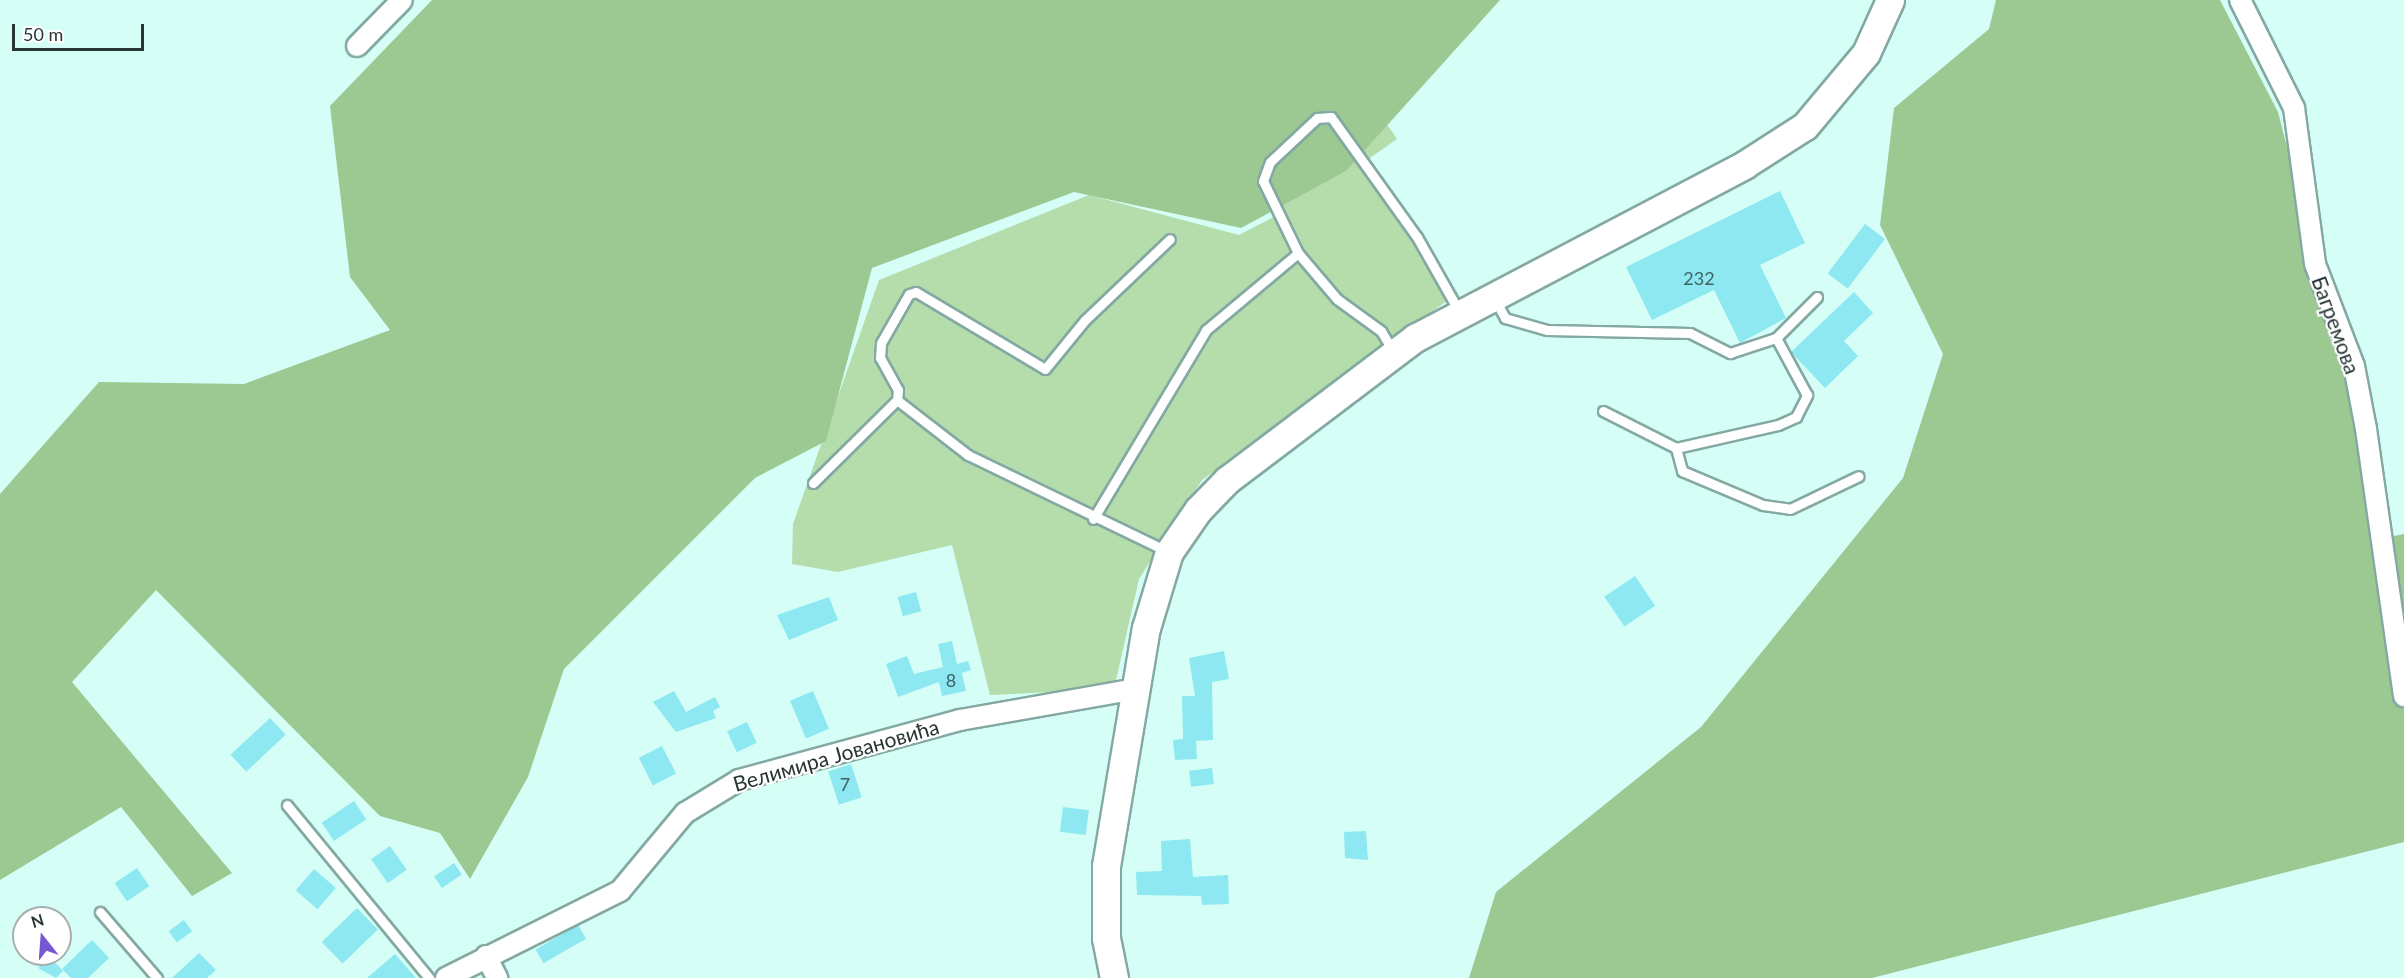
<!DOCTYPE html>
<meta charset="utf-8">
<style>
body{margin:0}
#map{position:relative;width:2404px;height:978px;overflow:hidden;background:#d5fef7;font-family:Lato,sans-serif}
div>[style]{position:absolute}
.green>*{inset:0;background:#b5ddac}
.forest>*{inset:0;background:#9cc892}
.building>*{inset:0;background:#8de8f2;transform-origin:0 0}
.roads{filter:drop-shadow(2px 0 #83a9a2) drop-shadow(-2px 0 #83a9a2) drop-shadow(0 2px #83a9a2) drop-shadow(0 -2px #83a9a2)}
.service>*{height:9px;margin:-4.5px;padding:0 4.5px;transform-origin:4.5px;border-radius:4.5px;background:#fff}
.minor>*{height:20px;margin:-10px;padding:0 10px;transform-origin:10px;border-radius:10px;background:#fff}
.secondary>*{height:27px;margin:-13.5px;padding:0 13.5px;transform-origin:13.5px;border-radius:13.5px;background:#fff}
span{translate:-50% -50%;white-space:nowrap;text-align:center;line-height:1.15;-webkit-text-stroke:4.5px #fff;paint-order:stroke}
.number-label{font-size:18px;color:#406264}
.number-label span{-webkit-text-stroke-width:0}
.street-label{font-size:21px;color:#273634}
.north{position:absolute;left:12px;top:906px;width:60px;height:60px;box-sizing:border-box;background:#fff;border:2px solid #a9afae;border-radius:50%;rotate:343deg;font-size:16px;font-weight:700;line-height:24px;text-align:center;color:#273634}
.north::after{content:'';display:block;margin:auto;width:21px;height:27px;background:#7858d2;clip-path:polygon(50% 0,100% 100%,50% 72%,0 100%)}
.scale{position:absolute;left:12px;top:24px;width:132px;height:27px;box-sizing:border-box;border:3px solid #273634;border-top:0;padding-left:8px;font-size:18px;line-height:21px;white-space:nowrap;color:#273634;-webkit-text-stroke:4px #fff;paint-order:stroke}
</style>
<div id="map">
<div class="green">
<div style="clip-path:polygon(1360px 85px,1397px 139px,1367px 160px,1455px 295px,1202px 480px,1139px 579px,1114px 689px,990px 695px,952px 545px,838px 572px,792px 564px,793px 524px,879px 280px,1089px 195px,1239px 235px,1283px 212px,1262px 174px)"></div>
</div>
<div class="forest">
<div style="clip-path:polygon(432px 0,1500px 0,1346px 171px,1241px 228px,1074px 192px,872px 268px,826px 441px,755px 478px,564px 669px,528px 777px,470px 879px,440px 833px,380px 816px,156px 590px,72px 682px,232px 873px,192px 896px,121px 807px,0 880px,0 494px,99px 382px,244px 384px,390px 330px,350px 277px,330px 106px)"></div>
<div style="clip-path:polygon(1996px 0,2220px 0,2278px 112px,2356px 418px,2374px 540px,2404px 534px,2404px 842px,1872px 978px,1469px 978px,1496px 892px,1701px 727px,1903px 478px,1943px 354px,1880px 225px,1894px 108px,1989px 29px)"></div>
</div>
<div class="building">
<div style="clip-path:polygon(1780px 191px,1805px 243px,1760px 265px,1786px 318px,1740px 343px,1714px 290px,1652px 320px,1626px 267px)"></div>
<div style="left:1865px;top:224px;width:25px;height:62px;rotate:37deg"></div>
<div style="clip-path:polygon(1854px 292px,1873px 313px,1844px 341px,1858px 356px,1825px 388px,1791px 352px)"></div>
<div style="left:1635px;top:576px;width:36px;height:37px;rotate:56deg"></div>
<div style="left:916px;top:592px;width:20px;height:19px;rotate:75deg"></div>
<div style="clip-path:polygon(829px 597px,838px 620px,789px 640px,777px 615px)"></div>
<div style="clip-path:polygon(952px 641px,957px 664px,968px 661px,971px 670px,962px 673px,966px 691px,942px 696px,939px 682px,898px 697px,886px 664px,907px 656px,914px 674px,943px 667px,938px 644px)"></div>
<div style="clip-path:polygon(1224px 651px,1229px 679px,1212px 682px,1213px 740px,1196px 741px,1197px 759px,1175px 760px,1173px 740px,1183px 739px,1182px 696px,1195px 696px,1189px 658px)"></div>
<div style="clip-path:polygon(674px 691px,686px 712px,715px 697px,720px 707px,713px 711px,716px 718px,676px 732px,653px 702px)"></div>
<div style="left:813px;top:691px;width:41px;height:25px;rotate:67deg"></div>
<div style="left:270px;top:718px;width:23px;height:54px;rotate:47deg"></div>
<div style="left:747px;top:722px;width:23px;height:22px;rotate:65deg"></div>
<div style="left:662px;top:746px;width:31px;height:26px;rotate:63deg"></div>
<div style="left:851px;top:764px;width:35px;height:24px;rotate:72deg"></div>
<div style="left:1212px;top:768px;width:16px;height:23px;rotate:83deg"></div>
<div style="left:354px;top:801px;width:22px;height:39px;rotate:56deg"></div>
<div style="left:1063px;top:807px;width:26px;height:25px;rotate:7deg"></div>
<div style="clip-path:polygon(1366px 831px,1368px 860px,1345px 858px,1344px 832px)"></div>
<div style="clip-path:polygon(1190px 839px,1193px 877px,1228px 875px,1229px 904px,1202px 905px,1201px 896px,1137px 895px,1136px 872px,1162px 871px,1161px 841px)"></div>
<div style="left:390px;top:846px;width:29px;height:23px;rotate:55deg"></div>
<div style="left:454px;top:863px;width:14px;height:24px;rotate:56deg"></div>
<div style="left:137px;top:868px;width:22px;height:27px;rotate:56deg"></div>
<div style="left:314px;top:869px;width:29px;height:28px;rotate:41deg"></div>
<div style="left:357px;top:908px;width:30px;height:49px;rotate:46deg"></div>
<div style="left:184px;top:920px;width:14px;height:19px;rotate:54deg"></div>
<div style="left:578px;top:925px;width:16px;height:49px;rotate:60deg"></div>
<div style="clip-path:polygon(92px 940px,109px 958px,88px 978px,71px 978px,62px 969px)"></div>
<div style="clip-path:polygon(199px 953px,216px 970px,207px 978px,172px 978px)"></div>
<div style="clip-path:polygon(395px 954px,416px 978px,367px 978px)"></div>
<div style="clip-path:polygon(50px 957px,63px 971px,56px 978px,38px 968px)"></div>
</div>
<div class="roads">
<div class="service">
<div style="left:1494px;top:298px;width:23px;rotate:61deg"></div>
<div style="left:1505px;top:318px;width:44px;rotate:15.9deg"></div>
<div style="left:1547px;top:330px;width:143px;rotate:1.2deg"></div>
<div style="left:1690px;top:333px;width:45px;rotate:26.6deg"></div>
<div style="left:1730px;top:353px;width:48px;rotate:-18.1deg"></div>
<div style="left:1776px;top:338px;width:58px;rotate:-45deg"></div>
<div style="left:1393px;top:351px;width:23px;rotate:-121deg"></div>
<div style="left:1381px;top:331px;width:54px;rotate:-144deg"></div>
<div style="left:1337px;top:299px;width:60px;rotate:-130.3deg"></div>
<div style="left:1298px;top:253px;width:80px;rotate:-115.9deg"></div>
<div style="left:1263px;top:181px;width:20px;rotate:-70deg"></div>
<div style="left:1270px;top:162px;width:64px;rotate:-43.1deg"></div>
<div style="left:1317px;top:118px;width:14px;rotate:-4deg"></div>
<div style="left:1331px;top:117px;width:148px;rotate:54.4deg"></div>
<div style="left:1417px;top:237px;width:87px;rotate:60.5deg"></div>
<div style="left:897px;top:400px;width:90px;rotate:37.8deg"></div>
<div style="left:968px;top:455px;width:221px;rotate:25.8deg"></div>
<div style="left:1603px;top:411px;width:82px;rotate:26.9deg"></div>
<div style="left:1676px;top:448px;width:105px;rotate:-12.7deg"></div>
<div style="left:1778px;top:425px;width:20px;rotate:-24deg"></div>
<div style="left:1796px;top:417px;width:25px;rotate:-63deg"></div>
<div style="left:1807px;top:395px;width:65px;rotate:-118.5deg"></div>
<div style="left:1676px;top:448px;width:24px;rotate:75deg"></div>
<div style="left:1682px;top:471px;width:88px;rotate:22.8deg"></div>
<div style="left:1763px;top:505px;width:27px;rotate:8deg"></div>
<div style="left:1790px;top:509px;width:76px;rotate:-25.6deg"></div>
<div style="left:813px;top:483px;width:118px;rotate:-44.7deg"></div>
<div style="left:897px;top:400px;width:10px;rotate:-84deg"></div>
<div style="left:898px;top:390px;width:37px;rotate:-119deg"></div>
<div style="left:880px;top:358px;width:15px;rotate:-86deg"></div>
<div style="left:881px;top:343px;width:56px;rotate:-60.3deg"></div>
<div style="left:909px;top:294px;width:7px;rotate:-16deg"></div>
<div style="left:916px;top:292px;width:150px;rotate:30.8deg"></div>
<div style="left:1045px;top:369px;width:63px;rotate:-50.8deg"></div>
<div style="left:1085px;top:320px;width:117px;rotate:-43.6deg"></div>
<div style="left:1093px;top:519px;width:220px;rotate:-59.1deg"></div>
<div style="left:1206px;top:330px;width:120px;rotate:-39.9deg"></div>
<div style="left:287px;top:805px;width:224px;rotate:50.6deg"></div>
<div style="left:100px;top:912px;width:87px;rotate:49.2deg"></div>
</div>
<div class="minor">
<div style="left:2240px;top:0;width:121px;rotate:63.4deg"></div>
<div style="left:2294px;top:108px;width:157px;rotate:82.3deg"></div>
<div style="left:2315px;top:264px;width:109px;rotate:69.1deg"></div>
<div style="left:2354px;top:366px;width:64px;rotate:79.2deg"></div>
<div style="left:2366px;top:429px;width:270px;rotate:81.9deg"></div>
<div style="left:357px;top:46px;width:64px;rotate:-45.6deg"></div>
<div style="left:486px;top:956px;width:25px;rotate:63deg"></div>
<div style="left:446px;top:978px;width:195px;rotate:-26.6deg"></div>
<div style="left:620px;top:891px;width:102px;rotate:-50.2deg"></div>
<div style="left:685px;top:813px;width:63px;rotate:-31.4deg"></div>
<div style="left:739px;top:780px;width:229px;rotate:-15.2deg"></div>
<div style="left:960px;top:720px;width:178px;rotate:-10deg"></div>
</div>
<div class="secondary">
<div style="left:1114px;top:978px;width:41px;rotate:-101.3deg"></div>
<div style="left:1106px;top:938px;width:72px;rotate:-90deg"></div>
<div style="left:1106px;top:866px;width:241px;rotate:-80.5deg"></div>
<div style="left:1146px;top:628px;width:79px;rotate:-73.2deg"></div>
<div style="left:1169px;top:552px;width:51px;rotate:-55.4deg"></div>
<div style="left:1198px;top:510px;width:42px;rotate:-46deg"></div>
<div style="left:1227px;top:480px;width:236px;rotate:-37.1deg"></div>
<div style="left:1415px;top:338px;width:372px;rotate:-27.7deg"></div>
<div style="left:1744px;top:165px;width:72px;rotate:-32.6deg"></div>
<div style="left:1805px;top:126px;width:95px;rotate:-50.1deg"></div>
<div style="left:1866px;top:53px;width:58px;rotate:-65.6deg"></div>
</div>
</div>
<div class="number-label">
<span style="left:1699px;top:278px">232</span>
<span style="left:951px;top:680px">8</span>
<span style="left:845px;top:784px">7</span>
</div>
<div class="street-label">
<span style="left:2336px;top:325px;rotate:70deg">Багремова</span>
<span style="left:836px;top:755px;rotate:-16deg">Велимира Јовановића</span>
</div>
<div class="north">N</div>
<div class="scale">50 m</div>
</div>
